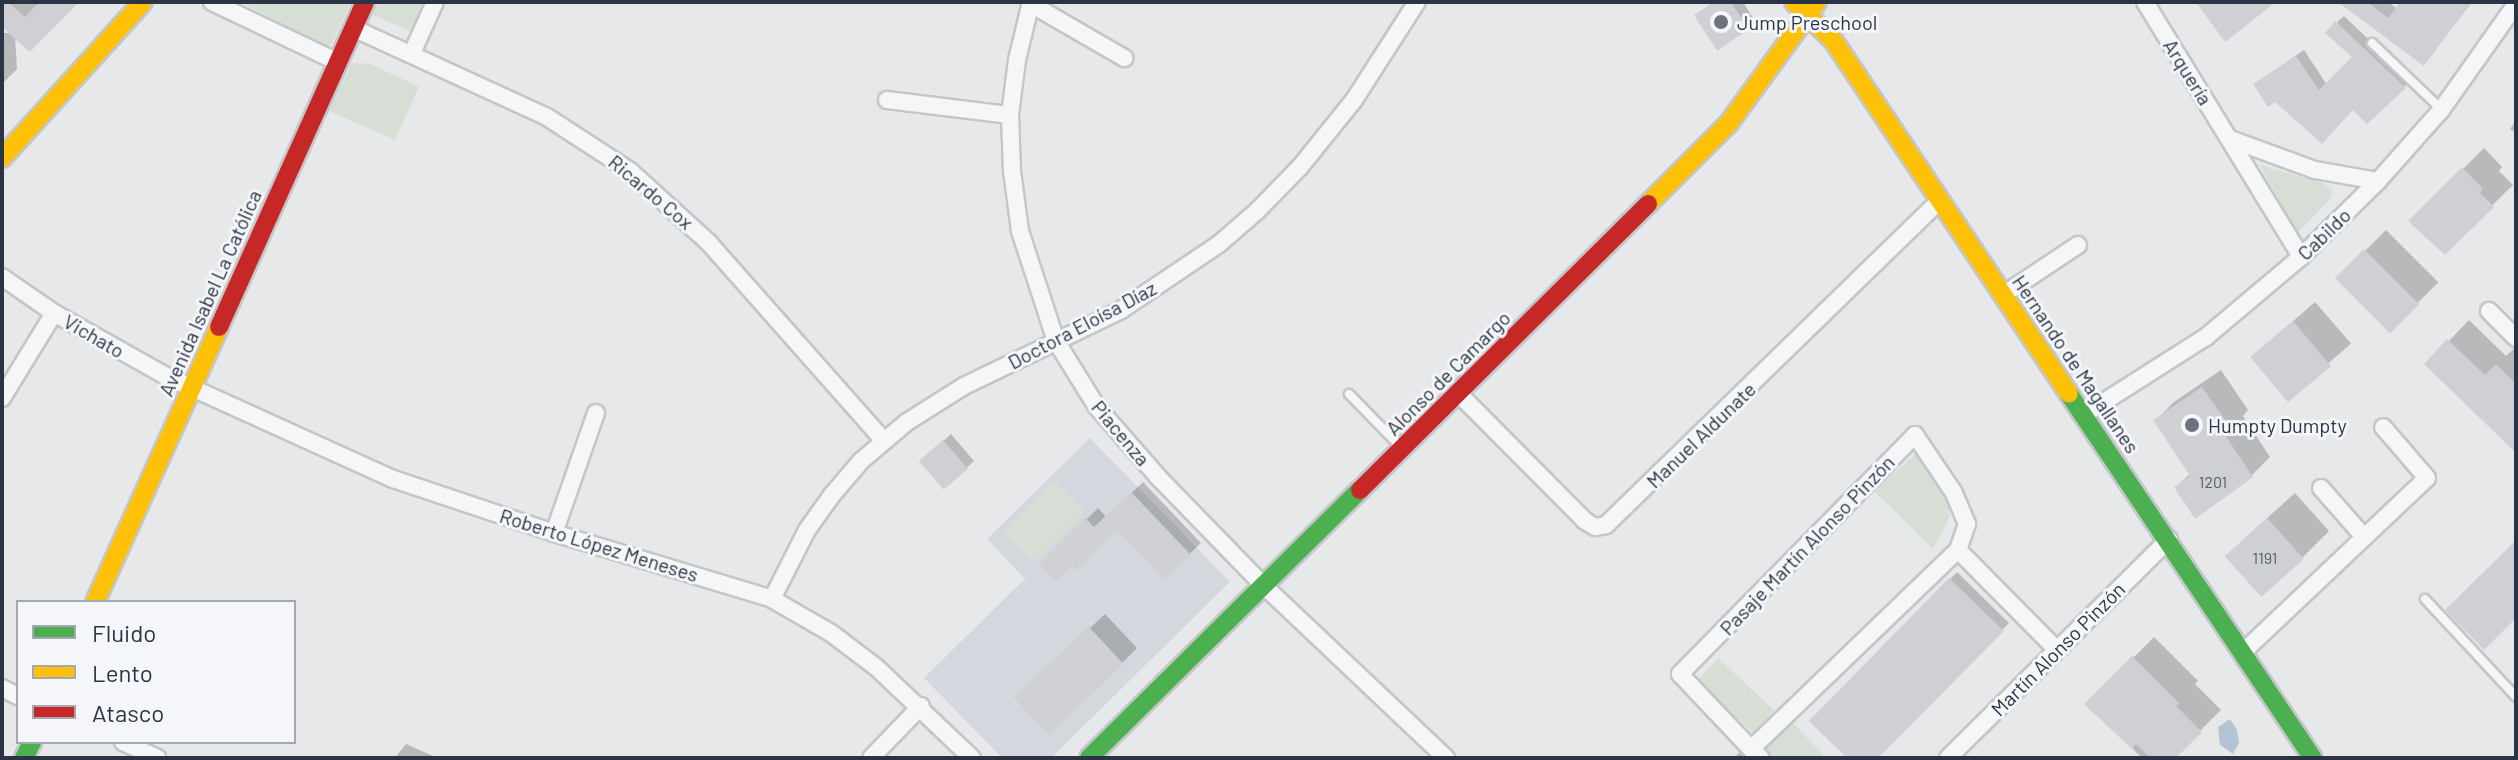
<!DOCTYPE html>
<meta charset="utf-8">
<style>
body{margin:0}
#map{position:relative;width:2518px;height:760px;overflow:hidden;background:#e6e8ea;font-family:Barlow,sans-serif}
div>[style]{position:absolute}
.built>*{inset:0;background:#d4d7dd}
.green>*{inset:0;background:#d6ded6;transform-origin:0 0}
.water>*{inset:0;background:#b4c4d5}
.shadow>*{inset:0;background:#0003;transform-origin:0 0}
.building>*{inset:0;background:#ced0d3;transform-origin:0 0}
.roads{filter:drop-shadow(2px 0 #c4c6c8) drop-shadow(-2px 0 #c4c6c8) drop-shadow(0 2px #c4c6c8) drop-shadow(0 -2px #c4c6c8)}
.lane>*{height:8px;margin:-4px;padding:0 4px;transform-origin:4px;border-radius:4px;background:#f5f6f7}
.street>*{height:16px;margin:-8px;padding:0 8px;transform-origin:8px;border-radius:8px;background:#f5f6f7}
.fast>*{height:18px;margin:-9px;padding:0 9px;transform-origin:9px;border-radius:9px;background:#4caf50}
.slow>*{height:18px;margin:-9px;padding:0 9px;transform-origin:9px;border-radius:9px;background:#ffc107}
.jam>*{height:18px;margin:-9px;padding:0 9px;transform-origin:9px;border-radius:9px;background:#c62828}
.dots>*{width:22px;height:22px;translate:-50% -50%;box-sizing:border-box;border:4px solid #f4f6f9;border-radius:50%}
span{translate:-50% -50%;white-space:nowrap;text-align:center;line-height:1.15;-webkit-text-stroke:6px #f4f6f9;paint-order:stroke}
.number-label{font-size:16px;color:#545c69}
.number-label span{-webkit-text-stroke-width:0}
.poi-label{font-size:20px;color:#2b3445}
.left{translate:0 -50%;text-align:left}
.street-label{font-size:20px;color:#2b3445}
.frame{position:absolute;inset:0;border:4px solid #2b3445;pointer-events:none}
.legend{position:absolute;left:16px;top:600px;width:280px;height:144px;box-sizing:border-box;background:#f4f6f9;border:2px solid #a4a8b1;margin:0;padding:10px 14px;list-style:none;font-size:24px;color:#2b3445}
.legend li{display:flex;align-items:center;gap:16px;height:40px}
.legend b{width:40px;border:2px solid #a4a8b1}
</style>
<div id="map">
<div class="built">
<div style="clip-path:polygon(1090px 438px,1230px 582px,1051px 758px,1002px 758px,924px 678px,1025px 579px,987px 539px)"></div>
</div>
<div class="green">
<div style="clip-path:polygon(241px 2px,351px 2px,329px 50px)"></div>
<div style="clip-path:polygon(377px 2px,429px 2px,414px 33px,371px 14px)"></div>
<div style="clip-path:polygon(352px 63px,371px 64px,419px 87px,395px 140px,329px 111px)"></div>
<div style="clip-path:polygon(2260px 165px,2323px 183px,2332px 191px,2331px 198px,2297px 233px)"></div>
<div style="clip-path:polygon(1917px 453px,1946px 494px,1950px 516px,1933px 549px,1874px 491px)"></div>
<div style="left:1054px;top:480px;width:44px;height:72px;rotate:45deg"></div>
<div style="left:1718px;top:658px;width:77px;height:31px;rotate:43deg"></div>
<div style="clip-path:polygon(1790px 720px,1826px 758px,1774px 758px,1762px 748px)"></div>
</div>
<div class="water">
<div style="clip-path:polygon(2230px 719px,2237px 730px,2239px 743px,2233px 754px,2220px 745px,2218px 727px)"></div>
</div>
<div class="shadow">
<div style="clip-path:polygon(2px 2px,77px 2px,15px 36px,17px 69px,2px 84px,2px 33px,11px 33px,2px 24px)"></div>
<div style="clip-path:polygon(1713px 2px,1743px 2px,1755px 21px,1748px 28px,1696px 15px)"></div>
<div style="clip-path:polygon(2357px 2px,2389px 2px,2397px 9px,2402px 2px,2472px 2px,2424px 63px)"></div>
<div style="clip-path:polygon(2344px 16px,2411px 80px,2367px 121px,2353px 108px,2263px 78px,2304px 50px,2327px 85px,2355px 56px,2337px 22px)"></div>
<div style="clip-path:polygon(2516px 120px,2516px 133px,2510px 129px)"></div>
<div style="clip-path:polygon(2484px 148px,2502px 167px,2499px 171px,2513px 185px,2445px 252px,2411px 221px)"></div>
<div style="left:2386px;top:230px;width:74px;height:68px;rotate:45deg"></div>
<div style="left:2315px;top:302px;width:55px;height:83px;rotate:49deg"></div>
<div style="clip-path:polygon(2469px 320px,2506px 356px,2516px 347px,2516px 451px,2427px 364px)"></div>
<div style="clip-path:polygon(2221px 370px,2248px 410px,2243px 416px,2270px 457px,2251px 476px,2176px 487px,2191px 473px,2156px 420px,2174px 402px)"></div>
<div style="clip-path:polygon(951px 434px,974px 461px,945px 487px,929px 454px)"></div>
<div style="clip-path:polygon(1143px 482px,1201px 543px,1165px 577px,1117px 526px,1072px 563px,1041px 565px,1098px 508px,1106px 517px)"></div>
<div style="clip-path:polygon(2295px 493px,2329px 531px,2302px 558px,2255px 529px)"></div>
<div style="clip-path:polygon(1957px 572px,2009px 623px,1876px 758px,1850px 758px,1812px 721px)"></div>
<div style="clip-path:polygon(1105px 614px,1137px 648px,1122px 663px,1032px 683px)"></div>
<div style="clip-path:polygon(2154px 637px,2198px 681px,2195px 684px,2221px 710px,2173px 758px,2142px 758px,2087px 704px)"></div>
<div style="clip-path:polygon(406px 744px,433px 756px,433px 758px,395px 758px)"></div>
<div style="clip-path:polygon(1740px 752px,1746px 758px,1734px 758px)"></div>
</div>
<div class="building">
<div style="clip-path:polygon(2px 2px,8px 2px,25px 17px,39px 2px,79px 2px,30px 52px,2px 27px)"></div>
<div style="clip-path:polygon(1714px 2px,1731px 2px,1749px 29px,1717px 51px,1694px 15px)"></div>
<div style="clip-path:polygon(2196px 2px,2276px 2px,2225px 42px)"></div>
<div style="clip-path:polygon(2338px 2px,2368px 2px,2388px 18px,2400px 2px,2471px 2px,2424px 66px)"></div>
<div style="clip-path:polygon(2335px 21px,2406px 88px,2367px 124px,2353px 110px,2322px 144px,2275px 102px,2268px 107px,2253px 84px,2296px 56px,2319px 90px,2352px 57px,2325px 33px)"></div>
<div style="clip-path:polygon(2462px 167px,2483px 189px,2480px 193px,2494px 207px,2445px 255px,2408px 221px)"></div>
<div style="left:2364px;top:249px;width:78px;height:41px;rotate:45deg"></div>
<div style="left:2293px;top:321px;width:59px;height:56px;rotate:50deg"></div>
<div style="clip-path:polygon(2447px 339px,2485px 375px,2496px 364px,2516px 384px,2516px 453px,2424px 364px)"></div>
<div style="clip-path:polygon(2202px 387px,2232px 430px,2225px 435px,2253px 477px,2195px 519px,2174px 487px,2190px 476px,2153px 420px)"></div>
<div style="left:943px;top:440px;width:38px;height:32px;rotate:49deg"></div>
<div style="clip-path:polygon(1131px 492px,1191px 555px,1165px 580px,1117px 529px,1077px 570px,1072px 566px,1056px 582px,1039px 565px,1085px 518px,1094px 527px)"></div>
<div style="left:2267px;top:518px;width:55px;height:57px;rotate:48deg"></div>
<div style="clip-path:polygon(2516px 540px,2516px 618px,2484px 650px,2445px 610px)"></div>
<div style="clip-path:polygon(1949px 578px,2004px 631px,1878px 758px,1847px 758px,1809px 721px)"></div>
<div style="left:1089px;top:627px;width:51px;height:103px;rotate:47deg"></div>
<div style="clip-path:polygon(2132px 656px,2179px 703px,2176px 706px,2202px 732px,2176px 758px,2150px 758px,2136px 744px,2132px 749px,2084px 704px)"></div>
</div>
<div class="roads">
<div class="lane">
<div style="left:2372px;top:43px;width:95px;rotate:43.7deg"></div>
<div style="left:1349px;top:394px;width:71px;rotate:45.6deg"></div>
<div style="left:2425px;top:599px;width:134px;rotate:47.1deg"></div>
</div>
<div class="street">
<div style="left:212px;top:2px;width:140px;rotate:25.5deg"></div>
<div style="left:1031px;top:2px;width:60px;rotate:103.6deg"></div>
<div style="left:1017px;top:60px;width:55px;rotate:97.3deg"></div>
<div style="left:1010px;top:115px;width:56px;rotate:88deg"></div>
<div style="left:1012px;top:171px;width:61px;rotate:82.4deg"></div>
<div style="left:1020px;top:231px;width:116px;rotate:71.9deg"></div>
<div style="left:1056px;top:341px;width:78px;rotate:58.2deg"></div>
<div style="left:1097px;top:407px;width:93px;rotate:48.9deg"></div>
<div style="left:1158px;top:477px;width:151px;rotate:45.8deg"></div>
<div style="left:1263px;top:585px;width:252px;rotate:43.4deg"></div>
<div style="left:2145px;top:2px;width:299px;rotate:58.5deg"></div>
<div style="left:1031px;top:4px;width:108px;rotate:30.1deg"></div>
<div style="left:353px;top:28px;width:213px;rotate:24.6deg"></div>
<div style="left:547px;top:117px;width:99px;rotate:33deg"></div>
<div style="left:630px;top:171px;width:107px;rotate:42.3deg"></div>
<div style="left:709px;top:243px;width:264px;rotate:48.5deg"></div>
<div style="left:412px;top:53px;width:56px;rotate:-65.7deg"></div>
<div style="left:887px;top:100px;width:124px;rotate:7deg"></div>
<div style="left:2233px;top:140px;width:87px;rotate:20.1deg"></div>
<div style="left:2315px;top:170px;width:64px;rotate:9.9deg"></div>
<div style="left:2px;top:277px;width:63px;rotate:34.7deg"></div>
<div style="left:54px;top:313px;width:129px;rotate:29.4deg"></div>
<div style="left:166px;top:376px;width:249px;rotate:24.4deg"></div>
<div style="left:393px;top:479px;width:170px;rotate:18.5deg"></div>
<div style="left:554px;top:533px;width:228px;rotate:16.8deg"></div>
<div style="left:772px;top:599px;width:68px;rotate:30deg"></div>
<div style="left:831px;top:633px;width:56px;rotate:37.1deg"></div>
<div style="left:876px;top:667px;width:132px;rotate:43.5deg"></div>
<div style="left:2003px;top:295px;width:90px;rotate:-33.7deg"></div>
<div style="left:2489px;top:311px;width:38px;rotate:45deg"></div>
<div style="left:1458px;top:393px;width:180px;rotate:45.2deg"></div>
<div style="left:1585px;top:521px;width:12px;rotate:31deg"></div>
<div style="left:1595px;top:527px;width:11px;rotate:-10deg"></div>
<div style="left:1606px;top:525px;width:465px;rotate:-44.2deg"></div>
<div style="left:2px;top:398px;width:100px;rotate:-58.5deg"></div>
<div style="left:2085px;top:414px;width:143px;rotate:-32.5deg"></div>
<div style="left:2206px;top:337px;width:124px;rotate:-40.1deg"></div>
<div style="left:2301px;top:257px;width:108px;rotate:-44.6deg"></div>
<div style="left:2378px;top:181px;width:95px;rotate:-48.4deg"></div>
<div style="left:2441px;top:110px;width:130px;rotate:-54.7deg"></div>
<div style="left:2321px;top:488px;width:65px;rotate:48.7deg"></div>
<div style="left:554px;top:533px;width:127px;rotate:-70.7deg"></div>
<div style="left:1958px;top:550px;width:141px;rotate:45.3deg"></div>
<div style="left:772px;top:599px;width:77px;rotate:-63.1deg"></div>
<div style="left:807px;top:530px;width:43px;rotate:-54.5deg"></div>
<div style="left:832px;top:495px;width:45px;rotate:-49.5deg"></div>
<div style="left:861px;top:461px;width:60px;rotate:-40.3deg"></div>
<div style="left:907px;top:422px;width:67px;rotate:-32.3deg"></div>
<div style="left:964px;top:386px;width:174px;rotate:-25.8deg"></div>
<div style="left:1121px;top:310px;width:118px;rotate:-34deg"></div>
<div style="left:1219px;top:244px;width:50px;rotate:-41deg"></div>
<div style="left:1257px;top:211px;width:62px;rotate:-45.7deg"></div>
<div style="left:1300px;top:167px;width:86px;rotate:-51.1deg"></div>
<div style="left:1354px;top:100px;width:117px;rotate:-57.3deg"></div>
<div style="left:2243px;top:652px;width:253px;rotate:-43.4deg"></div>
<div style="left:2427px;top:478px;width:67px;rotate:-130.8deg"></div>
<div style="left:2px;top:688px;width:18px;rotate:27deg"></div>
<div style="left:123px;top:742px;width:38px;rotate:25deg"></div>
<div style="left:1751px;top:749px;width:287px;rotate:-43.9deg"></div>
<div style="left:1958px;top:550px;width:28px;rotate:-71deg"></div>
<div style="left:1967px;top:524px;width:34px;rotate:-113deg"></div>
<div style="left:1954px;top:493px;width:70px;rotate:-123.9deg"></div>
<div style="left:1915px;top:435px;width:335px;rotate:134.5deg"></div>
<div style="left:1680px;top:674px;width:103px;rotate:46.6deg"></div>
<div style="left:1751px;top:749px;width:13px;rotate:42deg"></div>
<div style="left:871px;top:758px;width:72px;rotate:-46.1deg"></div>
<div style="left:1948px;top:758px;width:311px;rotate:-44.7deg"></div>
</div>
<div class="fast">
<div style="left:2069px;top:394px;width:438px;rotate:56.2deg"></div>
<div style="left:24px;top:758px;width:18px;rotate:-63deg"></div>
<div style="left:1089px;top:758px;width:381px;rotate:-44.7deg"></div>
</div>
<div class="slow">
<div style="left:1794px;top:2px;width:54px;rotate:44.3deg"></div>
<div style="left:1833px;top:40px;width:425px;rotate:56.3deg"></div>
<div style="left:2px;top:158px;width:210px;rotate:-47.9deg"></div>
<div style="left:1648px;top:204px;width:115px;rotate:-45deg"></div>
<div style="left:1729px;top:123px;width:150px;rotate:-54deg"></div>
<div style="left:95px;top:602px;width:302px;rotate:-65.7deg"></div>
</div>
<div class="jam">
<div style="left:219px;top:327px;width:356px;rotate:-65.8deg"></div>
<div style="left:1360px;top:490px;width:406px;rotate:-44.8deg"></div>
</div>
</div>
<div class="dots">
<div style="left:1721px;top:22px;background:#6c737f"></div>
<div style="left:2192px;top:425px;background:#6c737f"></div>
</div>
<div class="number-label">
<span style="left:2213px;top:482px">1201</span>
<span style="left:2265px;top:558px">1191</span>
</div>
<div class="poi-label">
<span class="left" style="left:1737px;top:22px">Jump Preschool</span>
<span class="left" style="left:2208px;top:425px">Humpty Dumpty</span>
</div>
<div class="street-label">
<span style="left:2188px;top:72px;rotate:58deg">Arquería</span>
<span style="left:651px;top:192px;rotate:40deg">Ricardo Cox</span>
<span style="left:2324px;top:234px;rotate:-44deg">Cabildo</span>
<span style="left:210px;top:293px;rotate:-66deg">Avenida Isabel La Católica</span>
<span style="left:1082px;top:325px;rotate:-28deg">Doctora Eloísa Díaz</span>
<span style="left:94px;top:336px;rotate:30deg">Vichato</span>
<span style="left:2076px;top:364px;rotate:56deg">Hernando de Magallanes</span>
<span style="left:1448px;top:373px;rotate:-45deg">Alonso de Camargo</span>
<span style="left:1121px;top:433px;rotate:50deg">Piacenza</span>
<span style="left:1701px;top:435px;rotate:-44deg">Manuel Aldunate</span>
<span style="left:599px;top:545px;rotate:17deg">Roberto López Meneses</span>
<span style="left:1807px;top:545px;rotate:-46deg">Pasaje Martín Alonso Pinzón</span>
<span style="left:2058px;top:649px;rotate:-45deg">Martín Alonso Pinzón</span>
</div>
<div class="frame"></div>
<ul class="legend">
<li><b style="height:10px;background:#4caf50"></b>Fluido</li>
<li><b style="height:10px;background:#ffc107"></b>Lento</li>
<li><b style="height:10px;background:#c62828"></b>Atasco</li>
</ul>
</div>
